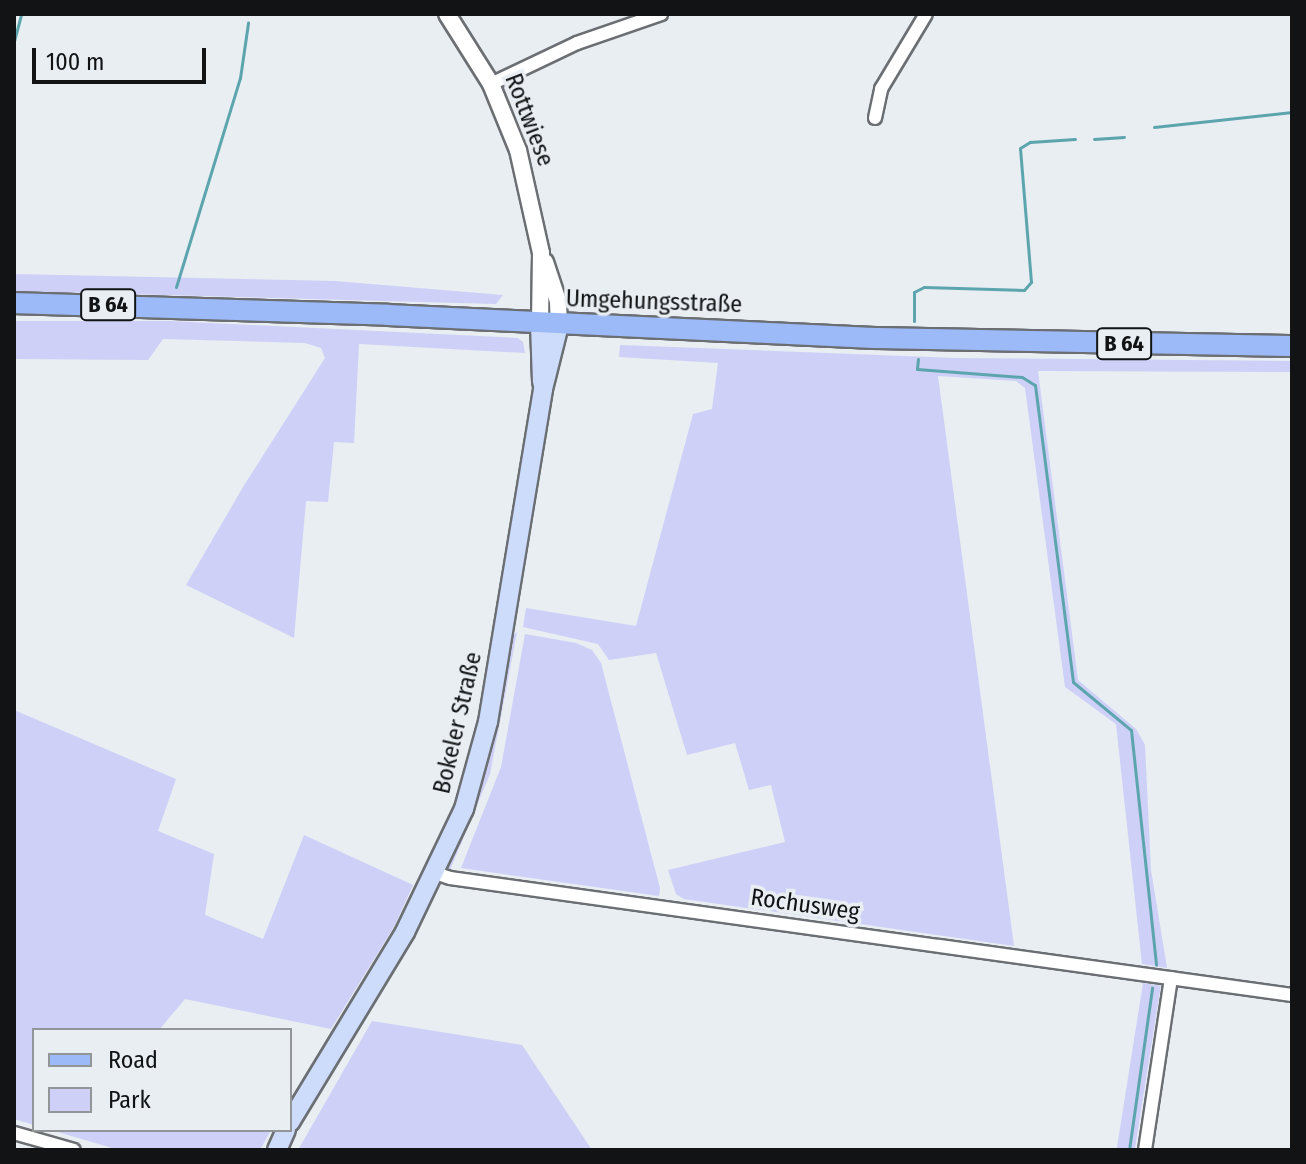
<!DOCTYPE html>
<meta charset="utf-8">
<style>
body{margin:0}
#map{position:relative;width:1306px;height:1164px;overflow:hidden;background:#e8eef2;font-family:"Fira Sans Condensed",sans-serif}
div>[style]{position:absolute}
.green>*{inset:0;background:#ced0f7;transform-origin:0 0}
.stream>*{height:3px;margin:-1.5px;padding:0 1.5px;transform-origin:1.5px;border-radius:1.5px;background:#5da5ae}
.roads{filter:drop-shadow(2px 0 #6b6f73) drop-shadow(-2px 0 #6b6f73) drop-shadow(0 2px #6b6f73) drop-shadow(0 -2px #6b6f73)}
.minor>*{height:12px;margin:-6px;padding:0 6px;transform-origin:6px;border-radius:6px;background:#fff}
.tertiary>*{height:16px;margin:-8px;padding:0 8px;transform-origin:8px;border-radius:8px;background:#fff}
.secondary>*{height:18px;margin:-9px;padding:0 9px;transform-origin:9px;border-radius:9px;background:#cedcfc}
.primary>*{height:20px;margin:-10px;padding:0 10px;transform-origin:10px;border-radius:10px;background:#9dbaf8}
span{translate:-50% -50%;white-space:nowrap;text-align:center;line-height:1.15;-webkit-text-stroke:7px #e8eef2;paint-order:stroke}
.shield-label span{padding:2px 6px;background:#e8eef2;border:2px solid;border-radius:6px;-webkit-text-stroke-width:0}
.shield-label{font-size:22px;color:#111314;font-weight:700}
.street-label{font-size:24px;color:#111314}
.frame{position:absolute;inset:0;border:16px solid #111314;pointer-events:none}
.legend{position:absolute;left:32px;top:1028px;width:260px;height:104px;box-sizing:border-box;background:#e8eef2;border:2px solid #929699;margin:0;padding:10px 14px;list-style:none;font-size:24px;color:#111314}
.legend li{display:flex;align-items:center;gap:16px;height:40px}
.legend b{width:40px;border:2px solid #929699}
.scale{position:absolute;left:32px;top:48px;width:174px;height:36px;box-sizing:border-box;border:4px solid #111314;border-top:0;padding-left:10px;font-size:24px;line-height:28px;white-space:nowrap;color:#111314;-webkit-text-stroke:6px #e8eef2;paint-order:stroke}
</style>
<div id="map">
<div class="green">
<div style="clip-path:polygon(14px 274px,335px 281px,503px 295px,496px 304px,14px 291px)"></div>
<div style="clip-path:polygon(14px 321px,170px 321px,518px 338px,523px 342px,525px 353px,359px 344px,354px 443px,334px 442px,328px 502px,306px 501px,294px 638px,186px 585px,243px 487px,325px 358px,321px 348px,305px 343px,163px 339px,148px 360px,14px 359px)"></div>
<div style="clip-path:polygon(620px 345px,956px 358px,1292px 361px,1292px 372px,1038px 371px,1078px 680px,1136px 729px,1145px 745px,1151px 870px,1167px 968px,1142px 964px,1116px 724px,1065px 687px,1025px 388px,1016px 381px,938px 376px,1014px 946px,684px 899px,676px 894px,668px 870px,785px 842px,771px 785px,749px 790px,735px 743px,687px 755px,656px 653px,609px 660px,598px 644px,523px 627px,526px 608px,636px 626px,693px 414px,712px 409px,718px 363px,619px 357px)"></div>
<div style="clip-path:polygon(517px 632px,490px 774px,450px 870px,447px 862px,483px 775px,509px 638px)"></div>
<div style="clip-path:polygon(525px 634px,576px 643px,592px 650px,601px 663px,660px 888px,659px 896px,461px 868px,501px 767px)"></div>
<div style="clip-path:polygon(14px 710px,176px 779px,158px 831px,214px 854px,205px 915px,263px 939px,304px 835px,413px 885px,395px 925px,331px 1029px,185px 999px,159px 1030px,34px 1030px,34px 1125px,14px 1119px)"></div>
<div style="left:1143px;top:983px;width:18px;height:169px;rotate:9deg"></div>
<div style="clip-path:polygon(372px 1021px,522px 1045px,592px 1150px,298px 1150px)"></div>
<div style="clip-path:polygon(51px 1130px,271px 1130px,260px 1150px,119px 1150px)"></div>
</div>
<div class="stream">
<div style="left:14px;top:41px;width:28px;rotate:-75deg"></div>
<div style="left:1154px;top:127px;width:139px;rotate:-6.2deg"></div>
<div style="left:1094px;top:139px;width:30px;rotate:-4deg"></div>
<div style="left:176px;top:287px;width:219px;rotate:-73deg"></div>
<div style="left:240px;top:78px;width:56px;rotate:-81.7deg"></div>
<div style="left:914px;top:321px;width:29px;rotate:-90deg"></div>
<div style="left:914px;top:292px;width:11px;rotate:-27deg"></div>
<div style="left:924px;top:287px;width:100px;rotate:1.7deg"></div>
<div style="left:1024px;top:290px;width:11px;rotate:-49deg"></div>
<div style="left:1031px;top:282px;width:134px;rotate:-94.7deg"></div>
<div style="left:1020px;top:148px;width:12px;rotate:-31deg"></div>
<div style="left:1030px;top:142px;width:45px;rotate:-3.8deg"></div>
<div style="left:918px;top:359px;width:10px;rotate:96deg"></div>
<div style="left:917px;top:369px;width:105px;rotate:4.4deg"></div>
<div style="left:1022px;top:377px;width:15px;rotate:32deg"></div>
<div style="left:1035px;top:385px;width:299px;rotate:82.7deg"></div>
<div style="left:1073px;top:682px;width:75px;rotate:39.6deg"></div>
<div style="left:1131px;top:730px;width:236px;rotate:83.9deg"></div>
<div style="left:1129px;top:1150px;width:164px;rotate:-81.9deg"></div>
</div>
<div class="roads">
<div class="minor">
<div style="left:491px;top:84px;width:95px;rotate:-25.5deg"></div>
<div style="left:577px;top:43px;width:89px;rotate:-19deg"></div>
<div style="left:875px;top:118px;width:30px;rotate:-78deg"></div>
<div style="left:881px;top:89px;width:87px;rotate:-59deg"></div>
<div style="left:435px;top:873px;width:16px;rotate:18deg"></div>
<div style="left:450px;top:878px;width:850px;rotate:7.91deg"></div>
<div style="left:14px;top:1133px;width:62px;rotate:15.8deg"></div>
<div style="left:1145px;top:1150px;width:174px;rotate:-81.4deg"></div>
</div>
<div class="tertiary">
<div style="left:447px;top:14px;width:83px;rotate:57.8deg"></div>
<div style="left:491px;top:84px;width:71px;rotate:67.8deg"></div>
<div style="left:518px;top:150px;width:106px;rotate:77.4deg"></div>
<div style="left:541px;top:253px;width:71px;rotate:90.8deg"></div>
<div style="left:545px;top:262px;width:41px;rotate:71.6deg"></div>
<div style="left:558px;top:301px;width:24px;rotate:88deg"></div>
</div>
<div class="secondary">
<div style="left:540px;top:324px;width:58px;rotate:88deg"></div>
<div style="left:290px;top:1122px;width:222px;rotate:-58.8deg"></div>
<div style="left:405px;top:932px;width:136px;rotate:-64.4deg"></div>
<div style="left:464px;top:809px;width:90px;rotate:-74.6deg"></div>
<div style="left:488px;top:722px;width:338px;rotate:-80.6deg"></div>
<div style="left:543px;top:389px;width:66px;rotate:-76deg"></div>
<div style="left:277px;top:1150px;width:22px;rotate:-66deg"></div>
</div>
<div class="primary">
<div style="left:14px;top:303px;width:373px;rotate:1.8deg"></div>
<div style="left:387px;top:315px;width:488px;rotate:2.7deg"></div>
<div style="left:874px;top:338px;width:418px;rotate:1.1deg"></div>
</div>
</div>
<div class="shield-label">
<span style="left:108px;top:305px">B 64</span>
<span style="left:1124px;top:344px">B 64</span>
</div>
<div class="street-label">
<span style="left:529px;top:120px;rotate:69deg">Rottwiese</span>
<span style="left:654px;top:302px;rotate:2deg">Umgehungsstraße</span>
<span style="left:458px;top:723px;rotate:-77deg">Bokeler Straße</span>
<span style="left:805px;top:905px;rotate:8deg">Rochusweg</span>
</div>
<div class="frame"></div>
<ul class="legend">
<li><b style="height:10px;background:#9dbaf8"></b>Road</li>
<li><b style="height:22px;background:#ced0f7"></b>Park</li>
</ul>
<div class="scale">100 m</div>
</div>
